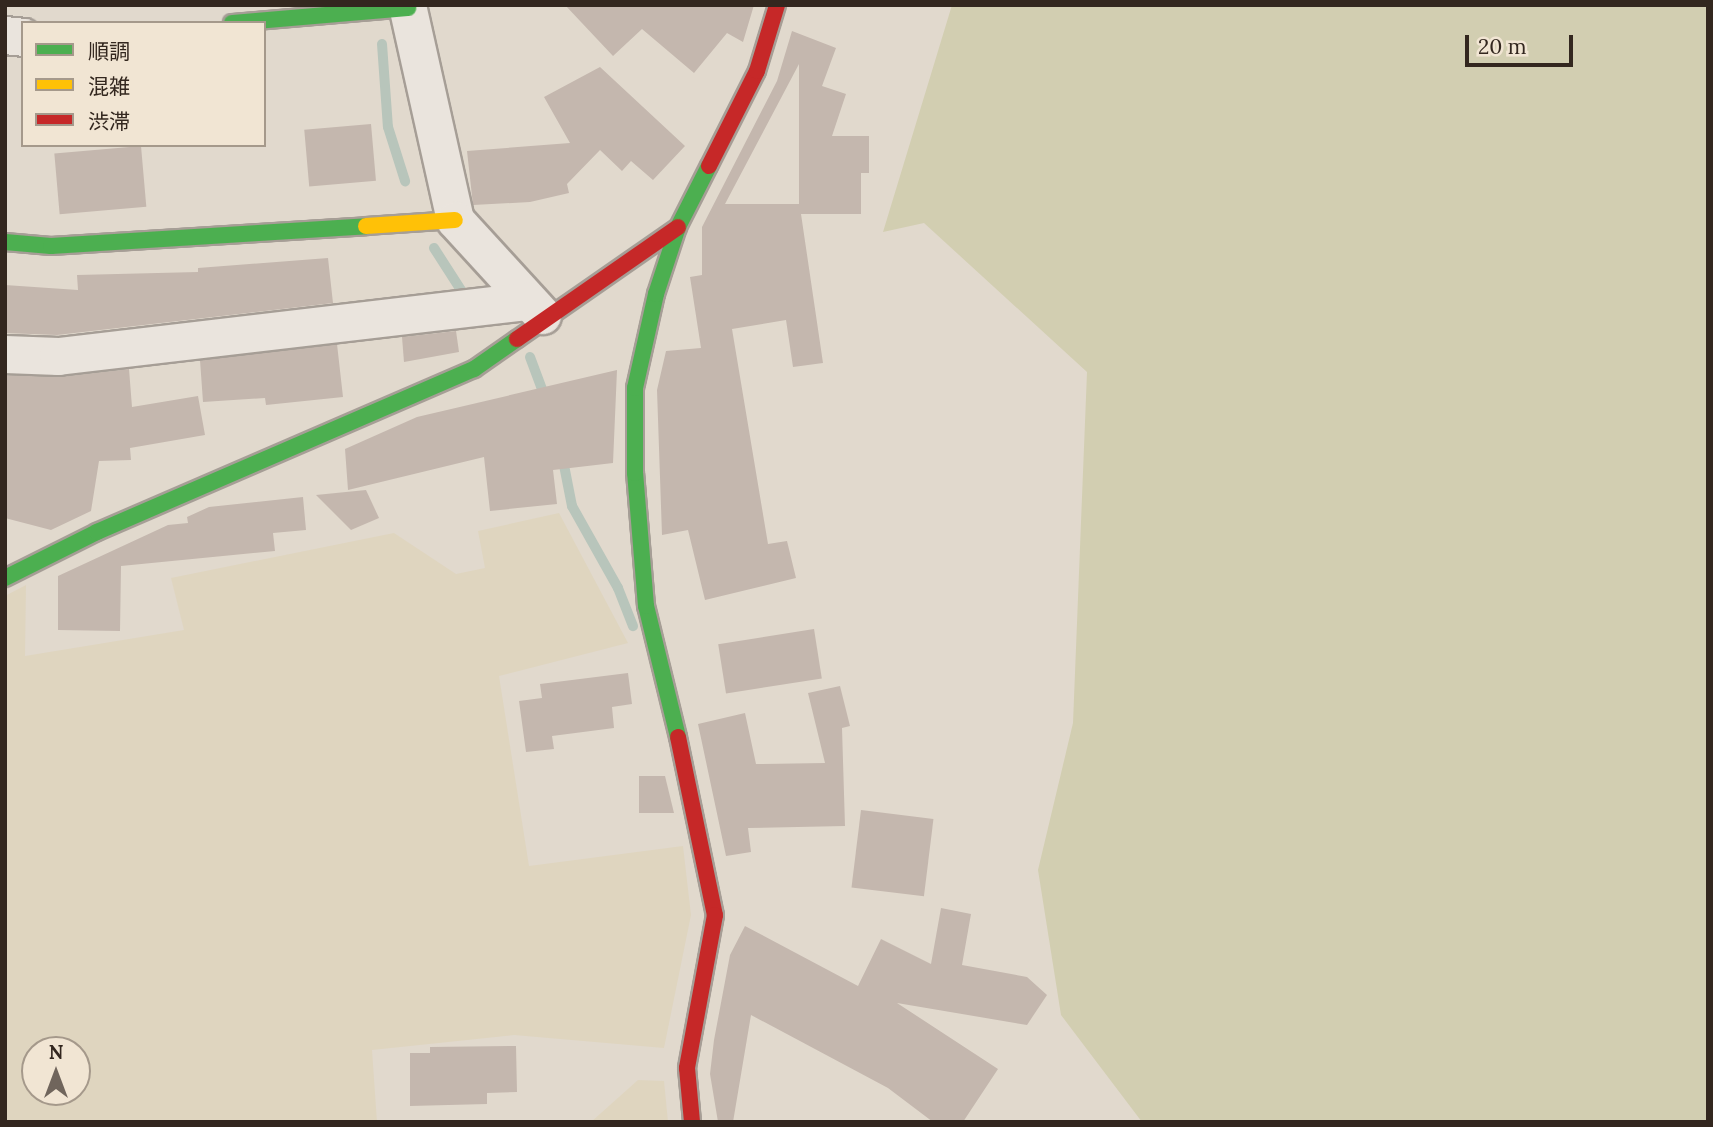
<!DOCTYPE html>
<meta charset="utf-8">
<style>
body{margin:0}
#map{position:relative;width:1713px;height:1127px;overflow:hidden;background:#e1d9cd;font-family:Lora,"Noto Sans JP",serif}
div>[style]{position:absolute}
.farmland>*{inset:0;background:#dfd5bf}
.green>*{inset:0;background:#d2ceb1}
.stream>*{height:10px;margin:-5px;padding:0 5px;transform-origin:5px;border-radius:5px;background:#b8c5bb}
.building>*{inset:0;background:#c4b7ae;transform-origin:0 0}
.roads{filter:drop-shadow(2px 0 #a69e96) drop-shadow(-2px 0 #a69e96) drop-shadow(0 2px #a69e96) drop-shadow(0 -2px #a69e96)}
.street>*{height:37px;margin:-18.5px;padding:0 18.5px;transform-origin:18.5px;border-radius:18.5px;background:#eae4dd}
.fast>*{height:16px;margin:-8px;padding:0 8px;transform-origin:8px;border-radius:8px;background:#4caf50}
.slow>*{height:16px;margin:-8px;padding:0 8px;transform-origin:8px;border-radius:8px;background:#ffc107}
.jam>*{height:16px;margin:-8px;padding:0 8px;transform-origin:8px;border-radius:8px;background:#c62828}
span{translate:-50% -50%;white-space:nowrap;text-align:center;line-height:1.15;-webkit-text-stroke:7px #f1e5d3;paint-order:stroke}
.frame{position:absolute;inset:0;border:7px solid #33271f;pointer-events:none}
.legend{position:absolute;left:21px;top:21px;width:245px;height:126px;box-sizing:border-box;background:#f1e5d3;border:2px solid #a5998b;margin:0;padding:9px 12px;list-style:none;font-size:21px;color:#33271f}
.legend li{display:flex;align-items:center;gap:14px;height:35px}
.legend b{width:35px;border:2px solid #a5998b}
.north{position:absolute;left:21px;top:1036px;width:70px;height:70px;box-sizing:border-box;background:#f1e5d3;border:2px solid #a5998b;border-radius:50%;rotate:0deg;font-size:19px;font-weight:700;line-height:28px;text-align:center;color:#33271f}
.north::after{content:'';display:block;margin:auto;width:24px;height:32px;background:#70655c;clip-path:polygon(50% 0,100% 100%,50% 72%,0 100%)}
.scale{position:absolute;left:1465px;top:35px;width:108px;height:32px;box-sizing:border-box;border:4px solid #33271f;border-top:0;padding-left:9px;font-size:21px;line-height:24px;white-space:nowrap;color:#33271f;-webkit-text-stroke:5px #f1e5d3;paint-order:stroke}
</style>
<div id="map">
<div class="farmland">
<div style="clip-path:polygon(evenodd,559px 513px,628px 643px,499px 676px,529px 866px,683px 846px,691px 915px,664px 1048px,514px 1035px,372px 1050px,377px 1122px,5px 1122px,5px 596px,26px 585px,25px 656px,184px 630px,171px 578px,394px 533px,456px 574px,485px 568px,478px 531px,559px 513px,35px 1050px,77px 1050px,77px 1092px,35px 1092px,35px 1050px)"></div>
<div style="clip-path:polygon(638px 1080px,664px 1081px,668px 1122px,591px 1122px)"></div>
</div>
<div class="green">
<div style="clip-path:polygon(952px 5px,1708px 5px,1708px 1122px,1142px 1122px,1061px 1015px,1038px 870px,1073px 723px,1087px 372px,924px 223px,883px 232px)"></div>
</div>
<div class="stream">
<div style="left:382px;top:44px;width:83px;rotate:85.9deg"></div>
<div style="left:388px;top:127px;width:57px;rotate:72.5deg"></div>
<div style="left:434px;top:248px;width:63px;rotate:57.3deg"></div>
<div style="left:530px;top:357px;width:46px;rotate:69.6deg"></div>
<div style="left:562px;top:455px;width:52px;rotate:78.9deg"></div>
<div style="left:572px;top:506px;width:94px;rotate:60.7deg"></div>
<div style="left:618px;top:588px;width:41px;rotate:68.5deg"></div>
</div>
<div class="building">
<div style="clip-path:polygon(565px 5px,754px 5px,743px 42px,727px 33px,694px 73px,642px 29px,613px 56px)"></div>
<div style="clip-path:polygon(evenodd,792px 31px,836px 48px,822px 86px,846px 94px,832px 136px,869px 136px,869px 173px,861px 173px,861px 214px,801px 214px,823px 363px,793px 367px,786px 320px,732px 329px,768px 544px,787px 541px,796px 578px,705px 600px,688px 530px,662px 535px,657px 390px,666px 351px,701px 348px,690px 277px,702px 275px,702px 227px,777px 81px,792px 31px,799px 64px,799px 204px,725px 204px,799px 64px)"></div>
<div style="clip-path:polygon(600px 67px,685px 146px,653px 180px,631px 161px,622px 171px,600px 150px,567px 184px,569px 193px,530px 202px,473px 205px,467px 151px,570px 143px,544px 97px)"></div>
<div style="left:371px;top:124px;width:57px;height:67px;rotate:85deg"></div>
<div style="left:141px;top:146px;width:61px;height:87px;rotate:85deg"></div>
<div style="clip-path:polygon(328px 258px,333px 303px,57px 335px,5px 333px,5px 285px,78px 290px,77px 275px,198px 272px,198px 268px)"></div>
<div style="clip-path:polygon(456px 331px,459px 352px,404px 362px,402px 337px)"></div>
<div style="clip-path:polygon(337px 344px,343px 397px,266px 405px,265px 398px,203px 402px,200px 360px)"></div>
<div style="clip-path:polygon(129px 369px,132px 407px,198px 396px,205px 435px,130px 448px,131px 460px,99px 461px,91px 511px,51px 530px,5px 518px,5px 375px,60px 377px)"></div>
<div style="clip-path:polygon(617px 370px,613px 463px,553px 470px,557px 504px,490px 511px,484px 457px,348px 490px,345px 449px,417px 417px)"></div>
<div style="clip-path:polygon(366px 490px,379px 518px,351px 530px,316px 495px)"></div>
<div style="clip-path:polygon(303px 497px,306px 530px,273px 533px,275px 551px,121px 566px,120px 631px,58px 630px,58px 576px,168px 525px,188px 523px,187px 517px,209px 507px)"></div>
<div style="left:814px;top:629px;width:50px;height:97px;rotate:81deg"></div>
<div style="clip-path:polygon(628px 673px,632px 704px,612px 707px,614px 728px,552px 736px,554px 749px,526px 752px,519px 701px,542px 698px,540px 684px)"></div>
<div style="clip-path:polygon(840px 686px,850px 726px,842px 728px,845px 826px,748px 828px,751px 852px,726px 856px,698px 724px,745px 713px,756px 764px,825px 763px,808px 693px)"></div>
<div style="clip-path:polygon(639px 776px,665px 776px,674px 813px,639px 813px)"></div>
<div style="left:861px;top:810px;width:73px;height:78px;rotate:7deg"></div>
<div style="clip-path:polygon(941px 908px,971px 914px,962px 965px,1027px 977px,1047px 995px,1027px 1025px,897px 1003px,998px 1069px,963px 1122px,933px 1122px,888px 1088px,751px 1015px,733px 1122px,718px 1122px,710px 1074px,714px 1040px,730px 955px,745px 926px,858px 986px,881px 939px,931px 964px)"></div>
<div style="clip-path:polygon(516px 1046px,517px 1092px,487px 1093px,487px 1104px,410px 1106px,410px 1053px,430px 1053px,430px 1047px)"></div>
</div>
<div class="roads">
<div class="street">
<div style="left:407px;top:5px;width:220px;rotate:77.4deg"></div>
<div style="left:455px;top:220px;width:129px;rotate:47.5deg"></div>
<div style="left:5px;top:35px;width:18px;rotate:6deg"></div>
<div style="left:5px;top:354px;width:53px;rotate:2.2deg"></div>
<div style="left:58px;top:356px;width:473px;rotate:-6.7deg"></div>
</div>
<div class="fast">
<div style="left:232px;top:23px;width:177px;rotate:-4.9deg"></div>
<div style="left:5px;top:242px;width:46px;rotate:5deg"></div>
<div style="left:51px;top:246px;width:316px;rotate:-3.6deg"></div>
<div style="left:5px;top:578px;width:103px;rotate:-26.6deg"></div>
<div style="left:97px;top:532px;width:411px;rotate:-23.4deg"></div>
<div style="left:474px;top:369px;width:52px;rotate:-34.9deg"></div>
<div style="left:678px;top:737px;width:135px;rotate:-103.7deg"></div>
<div style="left:646px;top:606px;width:133px;rotate:-94.7deg"></div>
<div style="left:635px;top:473px;width:85px;rotate:-90deg"></div>
<div style="left:635px;top:388px;width:96px;rotate:-77.4deg"></div>
<div style="left:656px;top:294px;width:71px;rotate:-71.8deg"></div>
<div style="left:678px;top:227px;width:68px;rotate:-63.1deg"></div>
</div>
<div class="slow">
<div style="left:366px;top:226px;width:89px;rotate:-3.9deg"></div>
</div>
<div class="jam">
<div style="left:709px;top:166px;width:106px;rotate:-63.2deg"></div>
<div style="left:757px;top:71px;width:69px;rotate:-73.1deg"></div>
<div style="left:517px;top:339px;width:196px;rotate:-34.8deg"></div>
<div style="left:678px;top:737px;width:182px;rotate:78.3deg"></div>
<div style="left:715px;top:915px;width:156px;rotate:100.4deg"></div>
<div style="left:687px;top:1068px;width:54px;rotate:84.7deg"></div>
</div>
</div>
<div class="frame"></div>
<ul class="legend">
<li><b style="height:9px;background:#4caf50"></b>順調</li>
<li><b style="height:9px;background:#ffc107"></b>混雑</li>
<li><b style="height:9px;background:#c62828"></b>渋滞</li>
</ul>
<div class="north">N</div>
<div class="scale">20 m</div>
</div>
